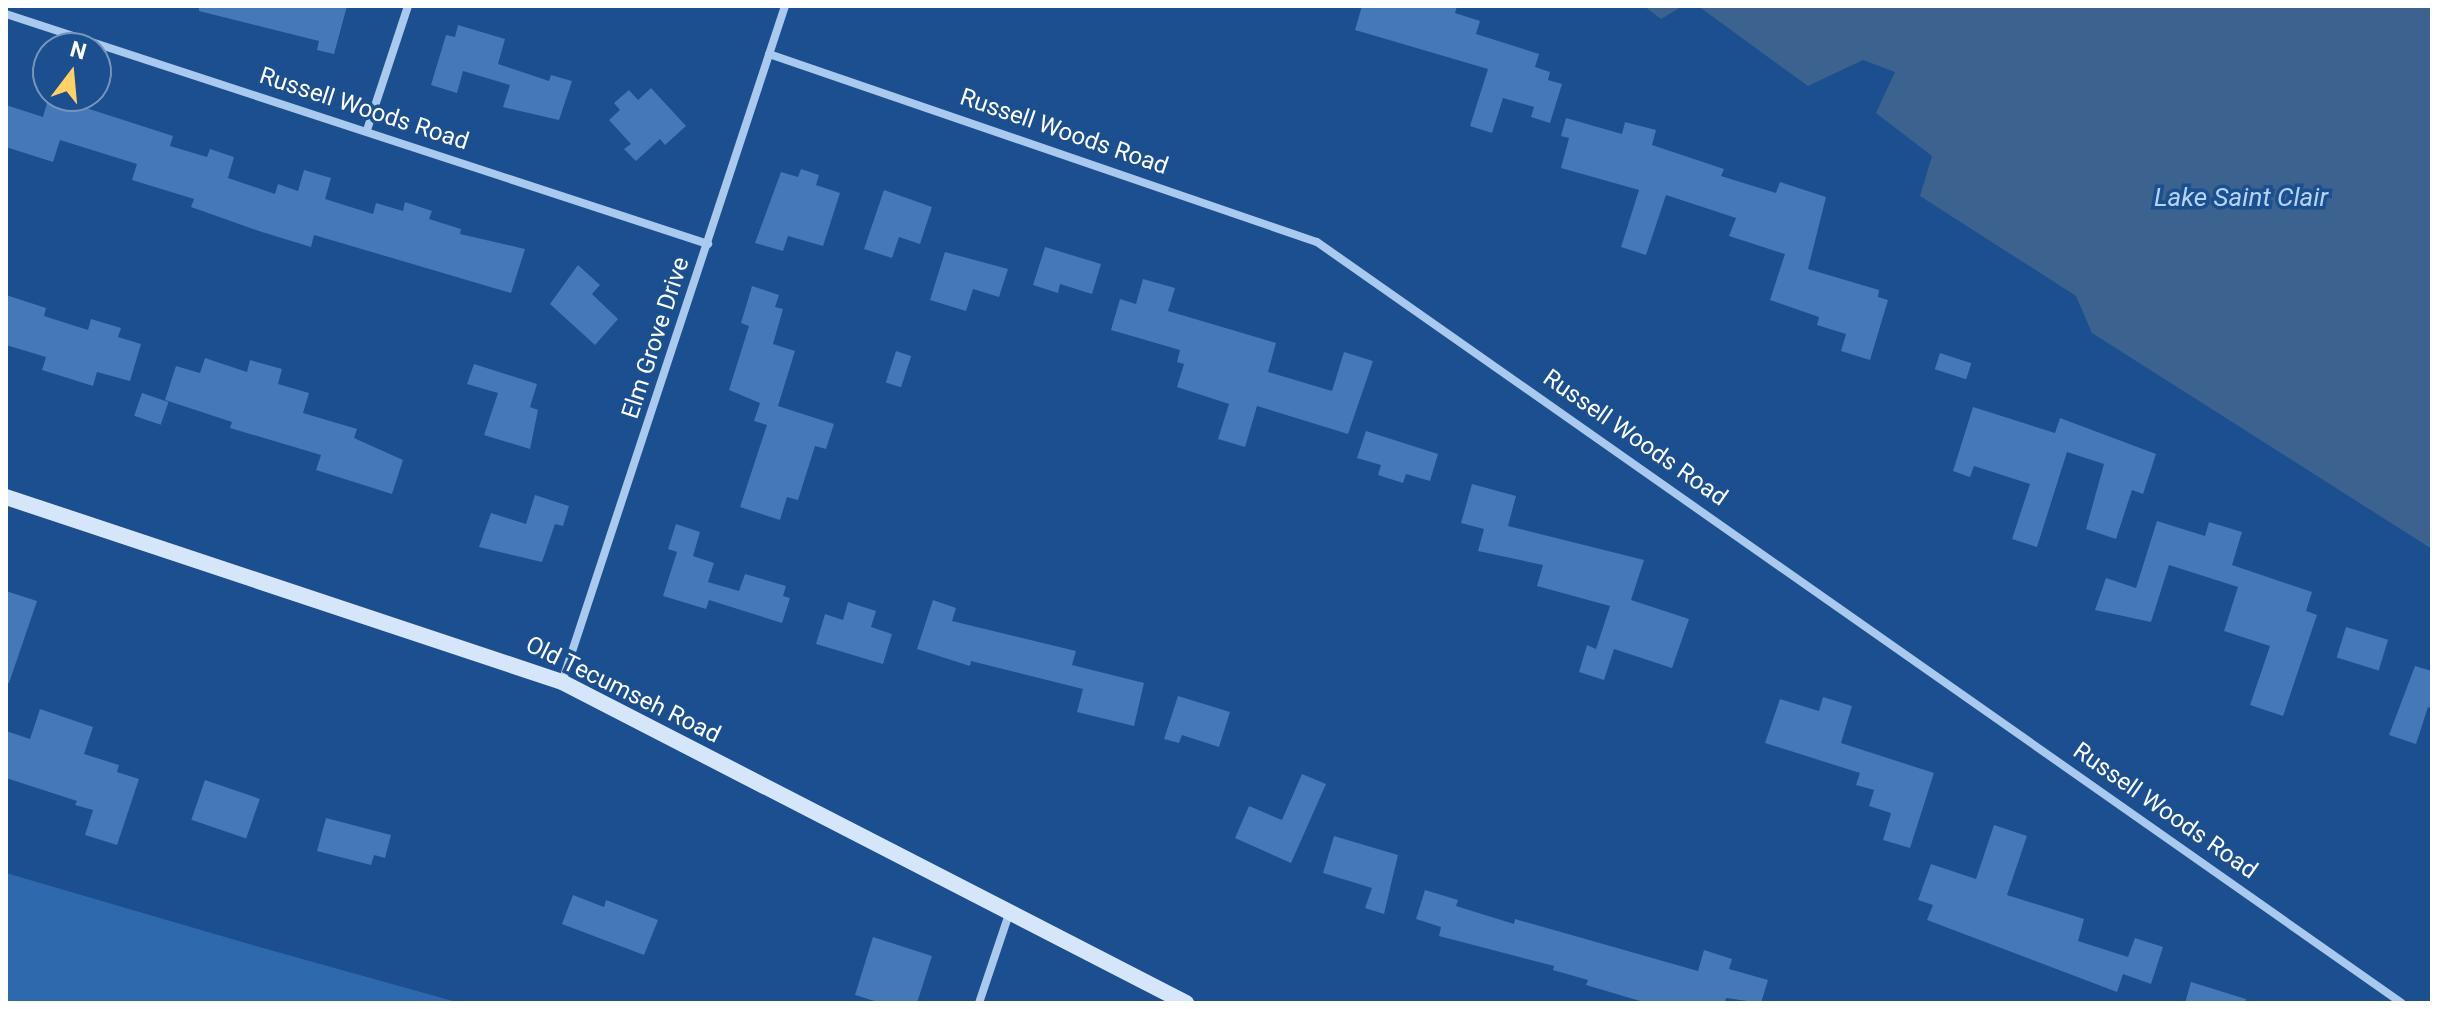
<!DOCTYPE html>
<style>
body{margin:0}
#map{position:relative;width:2438px;height:1009px;overflow:hidden;background:#1b4f8f;font-family:Roboto,sans-serif}
div>[style]{position:absolute}
.green>*{inset:0;background:#2e69ad}
.water>*{inset:0;background:#3c6290}
.building>*{inset:0;background:#4478b7;transform-origin:0 0}
.street>*{height:8px;margin:-4px;padding:0 4px;transform-origin:4px;border-radius:4px;background:#a9c9ee}
.secondary>*{height:16px;margin:-8px;padding:0 8px;transform-origin:8px;border-radius:8px;background:#d6e6fa}
span{translate:-50% -50%;white-space:nowrap;text-align:center;line-height:1.15;-webkit-text-stroke:7px #1b4f8f;paint-order:stroke}
.street-label{font-size:24px;color:#fff}
.water-label{font-size:26px;color:#b5d3f5;font-style:italic}
.frame{position:absolute;inset:0;border:8px solid #fff;pointer-events:none}
.north{position:absolute;left:32px;top:32px;width:80px;height:80px;box-sizing:border-box;background:#1b4f8f;border:2px solid #7695bc;border-radius:50%;rotate:16deg;font-size:22px;font-weight:700;line-height:32px;text-align:center;color:#fff}
.north::after{content:'';display:block;margin:auto;width:28px;height:36px;background:#ffd166;clip-path:polygon(50% 0,100% 100%,50% 72%,0 100%)}
</style>
<div id="map">
<div class="green">
<div style="clip-path:polygon(6px 873px,249px 944px,460px 1003px,6px 1003px)"></div>
</div>
<div class="water">
<div style="clip-path:polygon(1644px 6px,1683px 6px,1661px 19px)"></div>
<div style="clip-path:polygon(1698px 6px,2432px 6px,2432px 549px,2092px 333px,2076px 296px,1920px 196px,1932px 156px,1876px 113px,1895px 72px,1863px 60px,1808px 86px)"></div>
</div>
<div class="building">
<div style="clip-path:polygon(199px 6px,347px 6px,334px 54px,317px 50px,319px 41px,199px 11px)"></div>
<div style="clip-path:polygon(1362px 6px,1457px 6px,1455px 13px,1480px 21px,1476px 34px,1539px 54px,1535px 67px,1550px 72px,1548px 80px,1562px 84px,1550px 123px,1531px 117px,1534px 107px,1503px 98px,1492px 133px,1470px 126px,1488px 69px,1355px 30px)"></div>
<div style="clip-path:polygon(458px 25px,505px 39px,498px 64px,549px 81px,551px 75px,572px 81px,559px 120px,503px 107px,510px 85px,463px 71px,457px 93px,431px 85px,446px 35px,455px 37px)"></div>
<div style="clip-path:polygon(651px 88px,686px 126px,665px 145px,660px 139px,636px 161px,624px 149px,631px 144px,609px 120px,620px 110px,614px 103px,629px 90px,638px 100px)"></div>
<div style="clip-path:polygon(49px 96px,173px 136px,170px 146px,207px 157px,210px 149px,234px 157px,228px 178px,275px 194px,278px 184px,298px 191px,304px 170px,331px 178px,325px 199px,373px 214px,376px 203px,403px 211px,405px 202px,432px 211px,429px 219px,461px 229px,460px 234px,525px 249px,511px 293px,314px 235px,311px 247px,262px 232px,191px 207px,194px 199px,132px 180px,137px 164px,60px 140px,53px 162px,6px 147px,6px 105px,43px 117px)"></div>
<div style="clip-path:polygon(1566px 118px,1622px 134px,1625px 122px,1656px 130px,1652px 145px,1724px 169px,1721px 176px,1776px 193px,1780px 182px,1826px 197px,1808px 269px,1879px 290px,1878px 297px,1888px 300px,1870px 360px,1841px 351px,1846px 334px,1817px 325px,1819px 317px,1770px 300px,1785px 254px,1729px 236px,1736px 218px,1666px 195px,1646px 255px,1621px 247px,1639px 190px,1561px 168px,1569px 138px,1561px 136px)"></div>
<div style="clip-path:polygon(801px 169px,819px 175px,816px 185px,840px 193px,823px 246px,788px 236px,783px 251px,755px 243px,781px 172px,798px 177px)"></div>
<div style="clip-path:polygon(884px 190px,932px 207px,920px 244px,899px 237px,892px 258px,864px 249px)"></div>
<div style="clip-path:polygon(1045px 247px,1101px 264px,1092px 294px,1060px 284px,1058px 293px,1033px 285px)"></div>
<div style="clip-path:polygon(945px 252px,1008px 269px,999px 297px,973px 289px,966px 311px,930px 300px)"></div>
<div style="clip-path:polygon(578px 265px,600px 285px,592px 294px,618px 319px,595px 345px,550px 304px)"></div>
<div style="clip-path:polygon(1143px 279px,1175px 288px,1168px 311px,1276px 343px,1268px 372px,1332px 391px,1344px 352px,1373px 361px,1348px 434px,1257px 406px,1245px 447px,1218px 439px,1229px 404px,1177px 387px,1184px 364px,1177px 362px,1180px 350px,1111px 330px,1120px 299px,1136px 304px)"></div>
<div style="clip-path:polygon(752px 286px,779px 295px,775px 307px,783px 309px,773px 344px,795px 351px,778px 406px,834px 424px,826px 449px,815px 446px,798px 500px,787px 497px,780px 520px,740px 507px,767px 425px,754px 421px,760px 403px,729px 390px,749px 326px,741px 323px)"></div>
<div style="clip-path:polygon(6px 295px,46px 308px,44px 316px,88px 330px,91px 319px,121px 328px,118px 337px,141px 344px,130px 381px,97px 372px,93px 386px,42px 370px,46px 357px,6px 345px)"></div>
<div style="left:896px;top:351px;width:16px;height:33px;rotate:18deg"></div>
<div style="left:1940px;top:353px;width:33px;height:17px;rotate:18deg"></div>
<div style="clip-path:polygon(205px 358px,247px 372px,250px 360px,282px 369px,278px 384px,309px 393px,303px 413px,357px 429px,354px 438px,403px 460px,392px 494px,316px 470px,321px 455px,230px 428px,232px 422px,165px 400px,176px 366px,200px 373px)"></div>
<div style="clip-path:polygon(474px 364px,537px 384px,530px 407px,538px 410px,530px 449px,484px 435px,498px 393px,467px 384px)"></div>
<div style="left:142px;top:393px;width:28px;height:24px;rotate:19deg"></div>
<div style="clip-path:polygon(1973px 407px,2055px 433px,2060px 418px,2156px 454px,2143px 494px,2132px 490px,2116px 539px,2086px 529px,2104px 464px,2067px 452px,2037px 547px,2012px 539px,2030px 484px,1974px 466px,1970px 477px,1953px 471px)"></div>
<div style="clip-path:polygon(1366px 431px,1438px 454px,1430px 481px,1406px 474px,1403px 483px,1378px 475px,1381px 465px,1357px 458px)"></div>
<div style="clip-path:polygon(1472px 484px,1516px 496px,1508px 526px,1644px 560px,1631px 600px,1689px 619px,1672px 668px,1614px 649px,1604px 680px,1579px 672px,1587px 645px,1596px 649px,1610px 606px,1537px 586px,1543px 565px,1478px 551px,1484px 529px,1461px 523px)"></div>
<div style="clip-path:polygon(535px 495px,569px 506px,563px 526px,555px 524px,542px 562px,479px 547px,491px 513px,526px 524px)"></div>
<div style="clip-path:polygon(2157px 521px,2205px 536px,2209px 522px,2242px 532px,2232px 565px,2312px 592px,2306px 611px,2317px 615px,2283px 716px,2250px 705px,2270px 646px,2224px 631px,2238px 587px,2169px 565px,2151px 622px,2095px 610px,2106px 578px,2136px 588px)"></div>
<div style="clip-path:polygon(676px 524px,700px 532px,693px 556px,714px 563px,708px 582px,739px 591px,745px 574px,786px 586px,783px 596px,790px 598px,782px 623px,709px 600px,706px 609px,663px 596px,677px 552px,668px 549px)"></div>
<div style="clip-path:polygon(6px 591px,37px 601px,9px 683px,6px 683px)"></div>
<div style="clip-path:polygon(933px 600px,956px 608px,952px 621px,1076px 651px,1072px 665px,1144px 683px,1134px 726px,1077px 712px,1083px 689px,971px 661px,970px 666px,917px 649px)"></div>
<div style="clip-path:polygon(848px 602px,876px 611px,871px 627px,892px 634px,883px 664px,816px 644px,825px 614px,843px 620px)"></div>
<div style="left:2346px;top:627px;width:44px;height:32px;rotate:17deg"></div>
<div style="clip-path:polygon(2415px 666px,2432px 671px,2432px 709px,2428px 707px,2416px 744px,2389px 735px)"></div>
<div style="clip-path:polygon(1178px 696px,1230px 712px,1219px 747px,1182px 735px,1179px 743px,1164px 739px)"></div>
<div style="clip-path:polygon(1823px 697px,1852px 706px,1841px 743px,1934px 773px,1910px 848px,1883px 840px,1891px 813px,1869px 806px,1874px 790px,1856px 785px,1860px 773px,1765px 743px,1780px 699px,1819px 711px)"></div>
<div style="clip-path:polygon(40px 709px,93px 727px,84px 754px,119px 765px,117px 772px,139px 779px,117px 845px,85px 835px,93px 810px,75px 805px,77px 801px,6px 778px,6px 731px,30px 739px)"></div>
<div style="clip-path:polygon(1302px 774px,1326px 784px,1291px 863px,1235px 838px,1249px 806px,1282px 820px)"></div>
<div style="left:205px;top:780px;width:58px;height:42px;rotate:19deg"></div>
<div style="clip-path:polygon(326px 818px,391px 835px,385px 858px,374px 855px,371px 865px,317px 851px)"></div>
<div style="clip-path:polygon(1994px 825px,2027px 836px,2007px 895px,2084px 919px,2078px 941px,2128px 957px,2135px 938px,2163px 947px,2151px 984px,2123px 974px,2117px 992px,1927px 920px,1933px 905px,1918px 900px,1931px 864px,1976px 879px)"></div>
<div style="clip-path:polygon(1334px 836px,1398px 855px,1384px 914px,1365px 908px,1372px 888px,1323px 873px)"></div>
<div style="clip-path:polygon(1425px 890px,1458px 900px,1456px 906px,1514px 924px,1515px 919px,1698px 971px,1704px 950px,1732px 959px,1729px 969px,1768px 980px,1761px 1003px,1726px 998px,1725px 1003px,1640px 1001px,1586px 985px,1588px 980px,1553px 970px,1554px 966px,1439px 936px,1441px 927px,1416px 919px)"></div>
<div style="clip-path:polygon(573px 895px,604px 907px,606px 900px,658px 920px,644px 955px,562px 924px)"></div>
<div style="clip-path:polygon(873px 937px,932px 956px,917px 1003px,881px 1003px,855px 995px)"></div>
<div style="clip-path:polygon(2191px 982px,2246px 999px,2245px 1003px,2185px 1003px)"></div>
</div>
<div class="street">
<div style="left:6px;top:14px;width:739px;rotate:18.14deg"></div>
<div style="left:769px;top:54px;width:579px;rotate:18.94deg"></div>
<div style="left:1317px;top:242px;width:1325px;rotate:35.05deg"></div>
<div style="left:367px;top:130px;width:131px;rotate:-71.7deg"></div>
<div style="left:562px;top:682px;width:712px;rotate:-71.74deg"></div>
<div style="left:979px;top:1003px;width:94px;rotate:-71.4deg"></div>
</div>
<div class="secondary">
<div style="left:6px;top:497px;width:586px;rotate:18.4deg"></div>
<div style="left:562px;top:682px;width:702px;rotate:27.22deg"></div>
</div>
<div class="street-label">
<span style="left:364px;top:109px;rotate:18deg">Russell Woods Road</span>
<span style="left:1064px;top:132px;rotate:19deg">Russell Woods Road</span>
<span style="left:656px;top:338px;rotate:-72deg">Elm Grove Drive</span>
<span style="left:1635px;top:438px;rotate:35deg">Russell Woods Road</span>
<span style="left:623px;top:690px;rotate:26deg">Old Tecumseh Road</span>
<span style="left:2165px;top:811px;rotate:35deg">Russell Woods Road</span>
</div>
<div class="water-label">
<span style="left:2241px;top:198px">Lake Saint Clair</span>
</div>
<div class="frame"></div>
<div class="north">N</div>
</div>
